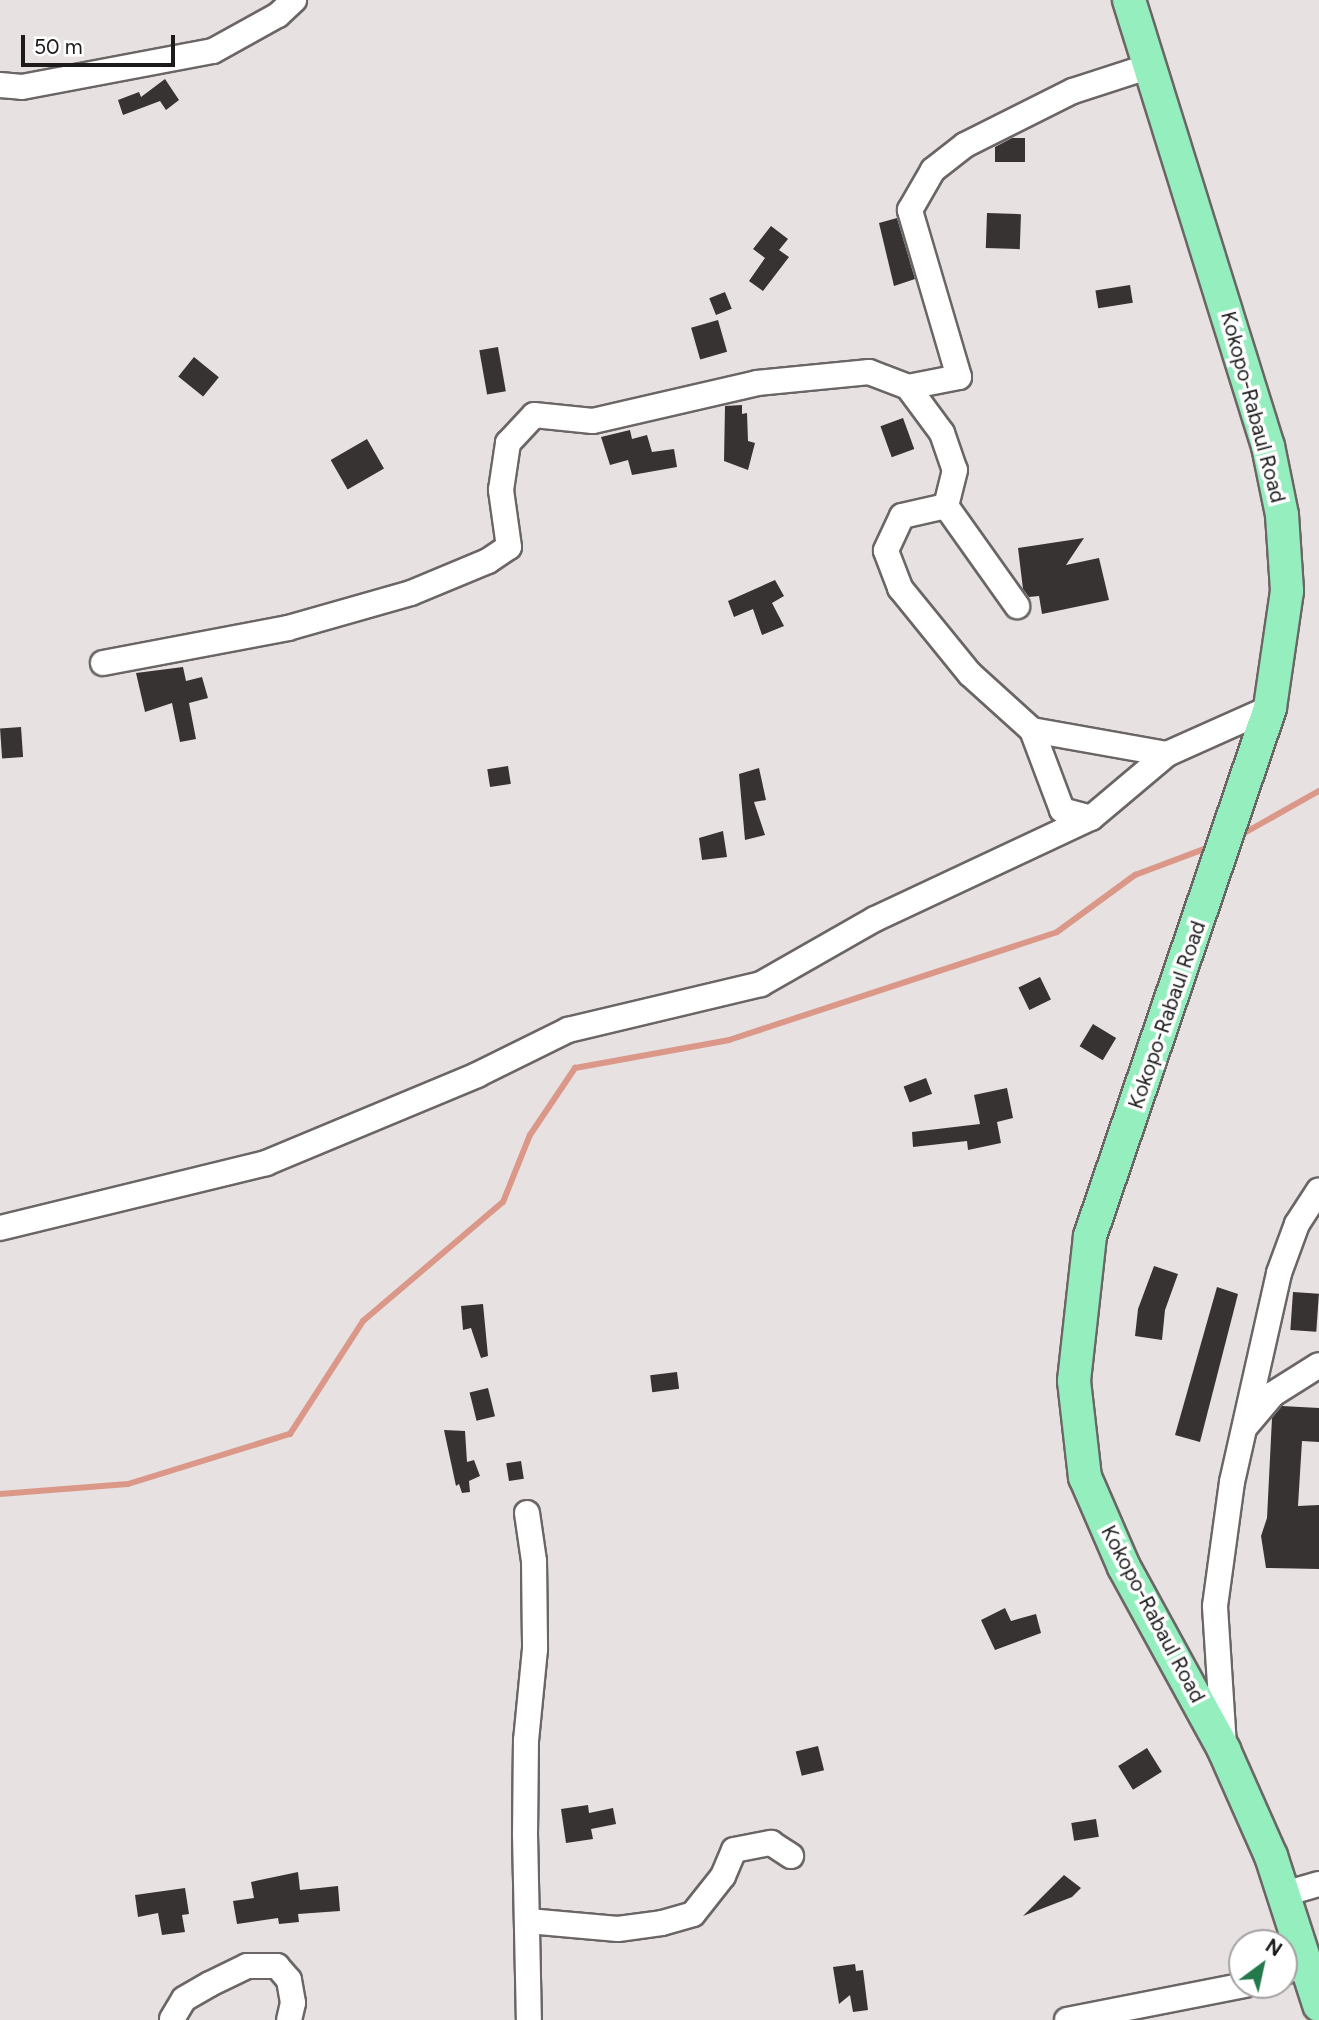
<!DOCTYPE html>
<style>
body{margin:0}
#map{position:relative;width:1319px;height:2020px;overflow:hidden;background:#e7e2e1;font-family:Figtree,sans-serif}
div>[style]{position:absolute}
.stream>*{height:6px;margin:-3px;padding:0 3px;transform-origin:3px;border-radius:3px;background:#db9889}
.building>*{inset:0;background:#373332;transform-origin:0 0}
.roads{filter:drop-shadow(2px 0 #6b6665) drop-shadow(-2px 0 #6b6665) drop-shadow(0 2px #6b6665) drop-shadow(0 -2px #6b6665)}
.minor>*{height:24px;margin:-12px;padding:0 12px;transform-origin:12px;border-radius:12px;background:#fff}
.major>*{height:32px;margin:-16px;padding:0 16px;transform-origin:16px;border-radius:16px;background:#95eebe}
span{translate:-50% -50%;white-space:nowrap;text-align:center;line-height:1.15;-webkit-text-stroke:7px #fff;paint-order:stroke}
.street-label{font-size:21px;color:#1c1a1a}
.north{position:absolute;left:1228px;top:1929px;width:70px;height:70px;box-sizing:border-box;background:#fff;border:2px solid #a4a3a3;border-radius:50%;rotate:33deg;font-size:19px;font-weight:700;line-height:28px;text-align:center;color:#1c1a1a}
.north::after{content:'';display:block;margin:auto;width:24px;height:32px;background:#23794c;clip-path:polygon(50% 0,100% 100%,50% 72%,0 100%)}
.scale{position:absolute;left:21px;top:35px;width:154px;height:32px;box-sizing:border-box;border:4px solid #1c1a1a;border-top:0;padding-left:9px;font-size:21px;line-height:24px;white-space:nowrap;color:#1c1a1a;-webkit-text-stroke:5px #fff;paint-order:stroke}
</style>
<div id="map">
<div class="stream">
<div style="left:1239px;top:836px;width:92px;rotate:-29.4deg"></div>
<div style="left:0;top:1494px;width:128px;rotate:-4.5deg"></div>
<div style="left:128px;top:1484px;width:170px;rotate:-17.2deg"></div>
<div style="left:290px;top:1434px;width:135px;rotate:-57.1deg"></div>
<div style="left:363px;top:1321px;width:184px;rotate:-40.4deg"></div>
<div style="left:503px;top:1202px;width:72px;rotate:-68.1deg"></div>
<div style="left:530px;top:1135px;width:81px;rotate:-56.1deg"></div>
<div style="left:575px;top:1068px;width:157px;rotate:-10.3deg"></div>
<div style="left:729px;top:1040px;width:345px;rotate:-18.2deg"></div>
<div style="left:1057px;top:932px;width:97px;rotate:-36.2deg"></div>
<div style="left:1135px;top:875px;width:82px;rotate:-20.6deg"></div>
</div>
<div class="building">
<div style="clip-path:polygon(165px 79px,179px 100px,166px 110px,160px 101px,123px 115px,118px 100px,139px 92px,141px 97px)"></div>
<div style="clip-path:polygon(1012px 138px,1025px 138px,1025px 162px,995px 162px,995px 147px)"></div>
<div style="left:987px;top:213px;width:34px;height:35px;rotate:2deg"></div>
<div style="clip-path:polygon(897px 218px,915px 279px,894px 286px,879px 223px)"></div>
<div style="clip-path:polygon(771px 226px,788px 239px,779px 250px,789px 257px,763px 291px,749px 281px,765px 258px,753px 249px)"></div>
<div style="left:1130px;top:285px;width:18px;height:35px;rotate:81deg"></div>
<div style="left:725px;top:292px;width:18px;height:17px;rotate:68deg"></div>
<div style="left:718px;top:320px;width:33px;height:28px;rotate:74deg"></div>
<div style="left:498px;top:347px;width:45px;height:19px;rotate:80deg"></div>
<div style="left:194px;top:357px;width:32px;height:25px;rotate:39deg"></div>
<div style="clip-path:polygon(742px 405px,742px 414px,747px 413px,748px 441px,755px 443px,748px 470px,724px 461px,725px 406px)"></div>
<div style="left:903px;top:418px;width:33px;height:24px;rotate:70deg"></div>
<div style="clip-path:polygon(630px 430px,632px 439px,647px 435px,652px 452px,674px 449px,677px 467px,632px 475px,628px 460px,610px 465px,601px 437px)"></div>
<div style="left:367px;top:439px;width:34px;height:42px;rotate:60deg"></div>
<div style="clip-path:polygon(1084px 538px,1066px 565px,1099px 558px,1109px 600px,1042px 614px,1039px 596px,1029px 597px,1023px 589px,1018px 548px)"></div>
<div style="clip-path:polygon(775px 580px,784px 596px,772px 603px,784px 626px,762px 635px,753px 609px,734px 617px,728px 601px)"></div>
<div style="clip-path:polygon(183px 667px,186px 681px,202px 677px,208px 698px,189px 703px,196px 739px,180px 742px,172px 703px,145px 712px,136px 673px)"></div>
<div style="left:21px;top:727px;width:30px;height:21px;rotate:86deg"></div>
<div style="left:508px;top:766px;width:18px;height:21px;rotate:81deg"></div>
<div style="clip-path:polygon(759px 768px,766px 800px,754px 802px,765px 835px,745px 840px,739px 774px)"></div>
<div style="clip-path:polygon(723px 831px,727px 857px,702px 860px,699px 838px)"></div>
<div style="left:1040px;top:977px;width:25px;height:24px;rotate:64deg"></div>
<div style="left:1093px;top:1024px;width:27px;height:26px;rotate:31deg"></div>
<div style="left:926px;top:1078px;width:17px;height:24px;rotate:69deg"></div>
<div style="clip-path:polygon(1007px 1088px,1013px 1118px,997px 1122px,1001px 1143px,968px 1150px,967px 1141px,913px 1147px,912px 1132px,980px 1124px,974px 1095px)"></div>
<div style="clip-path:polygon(1154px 1266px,1178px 1274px,1165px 1310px,1162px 1340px,1135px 1336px,1138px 1309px)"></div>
<div style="clip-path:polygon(1217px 1287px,1238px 1294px,1200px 1442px,1175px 1435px)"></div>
<div style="left:1293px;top:1292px;width:26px;height:38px;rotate:4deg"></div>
<div style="clip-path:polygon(483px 1304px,488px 1356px,481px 1358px,471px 1328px,463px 1330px,461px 1306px)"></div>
<div style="left:677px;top:1372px;width:17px;height:27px;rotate:83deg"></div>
<div style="left:488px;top:1388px;width:29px;height:19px;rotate:76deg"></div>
<div style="clip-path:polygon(1282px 1406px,1319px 1408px,1319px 1442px,1302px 1441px,1298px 1506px,1319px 1505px,1319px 1569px,1266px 1568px,1261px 1536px,1267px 1518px,1272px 1418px)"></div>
<div style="clip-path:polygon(444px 1430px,465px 1431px,467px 1462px,474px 1460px,480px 1476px,469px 1481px,470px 1492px,462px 1493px,459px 1484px,456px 1486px)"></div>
<div style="left:521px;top:1461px;width:18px;height:15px;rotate:81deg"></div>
<div style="clip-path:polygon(1005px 1608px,1011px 1621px,1036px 1614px,1041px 1633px,995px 1650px,981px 1620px)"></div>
<div style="left:818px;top:1746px;width:25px;height:23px;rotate:76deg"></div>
<div style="left:1147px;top:1748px;width:28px;height:34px;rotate:58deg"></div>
<div style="clip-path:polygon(588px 1805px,589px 1813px,613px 1808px,616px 1824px,591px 1829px,593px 1839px,566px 1843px,561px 1809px)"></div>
<div style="left:1096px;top:1819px;width:18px;height:25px;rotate:81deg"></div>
<div style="clip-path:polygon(298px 1872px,300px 1890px,338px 1886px,340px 1911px,298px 1914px,299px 1922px,279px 1924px,278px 1918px,237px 1924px,233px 1901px,254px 1898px,251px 1882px)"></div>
<div style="clip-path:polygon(1064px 1875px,1081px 1888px,1072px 1897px,1023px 1916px)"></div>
<div style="clip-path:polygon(185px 1888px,189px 1914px,182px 1915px,185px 1932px,162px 1935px,158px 1913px,138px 1917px,135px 1895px)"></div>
<div style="clip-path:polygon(855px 1964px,856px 1971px,863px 1970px,868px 2010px,853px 2012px,850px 1995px,839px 2004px,833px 1967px)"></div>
</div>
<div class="roads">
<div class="minor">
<div style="left:0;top:85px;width:22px;rotate:5deg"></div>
<div style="left:22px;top:87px;width:194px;rotate:-10.7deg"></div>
<div style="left:213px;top:51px;width:74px;rotate:-29deg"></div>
<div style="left:278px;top:15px;width:22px;rotate:-43deg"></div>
<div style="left:908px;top:387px;width:52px;rotate:-11.1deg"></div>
<div style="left:959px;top:377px;width:174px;rotate:-106.4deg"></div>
<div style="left:910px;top:210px;width:46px;rotate:-60.1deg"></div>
<div style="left:933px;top:170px;width:41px;rotate:-38deg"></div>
<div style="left:965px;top:145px;width:121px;rotate:-26.6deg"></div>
<div style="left:1073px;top:91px;width:81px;rotate:-18deg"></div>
<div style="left:946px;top:506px;width:123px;rotate:54.6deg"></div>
<div style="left:103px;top:663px;width:188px;rotate:-10.7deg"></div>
<div style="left:288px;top:628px;width:128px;rotate:-15.9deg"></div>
<div style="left:411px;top:593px;width:83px;rotate:-22.6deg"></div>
<div style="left:488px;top:561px;width:25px;rotate:-34deg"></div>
<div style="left:509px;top:547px;width:58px;rotate:-98deg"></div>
<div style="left:501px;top:490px;width:48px;rotate:-81.5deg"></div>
<div style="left:508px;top:443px;width:38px;rotate:-47deg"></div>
<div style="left:534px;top:415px;width:59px;rotate:5.8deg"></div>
<div style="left:593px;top:421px;width:168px;rotate:-13deg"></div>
<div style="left:757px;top:383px;width:113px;rotate:-5.6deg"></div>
<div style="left:869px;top:372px;width:42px;rotate:21deg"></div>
<div style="left:908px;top:387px;width:57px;rotate:53.5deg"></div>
<div style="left:942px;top:433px;width:39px;rotate:71deg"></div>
<div style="left:955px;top:470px;width:37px;rotate:104deg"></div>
<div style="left:946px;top:506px;width:45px;rotate:167.2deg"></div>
<div style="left:902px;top:516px;width:38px;rotate:115deg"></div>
<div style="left:886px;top:551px;width:40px;rotate:69deg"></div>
<div style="left:900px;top:588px;width:111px;rotate:50.9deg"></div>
<div style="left:970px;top:674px;width:84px;rotate:42.1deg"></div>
<div style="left:1032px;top:730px;width:85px;rotate:69.4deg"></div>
<div style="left:1062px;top:810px;width:30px;rotate:15deg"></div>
<div style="left:1091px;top:818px;width:99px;rotate:-40.1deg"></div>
<div style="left:1167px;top:754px;width:113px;rotate:-24.1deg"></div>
<div style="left:1032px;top:730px;width:137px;rotate:10.1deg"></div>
<div style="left:0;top:1228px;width:274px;rotate:-13.7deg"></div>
<div style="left:266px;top:1163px;width:229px;rotate:-22.6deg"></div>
<div style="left:477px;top:1075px;width:102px;rotate:-26.3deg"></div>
<div style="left:568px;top:1030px;width:198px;rotate:-13.4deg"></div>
<div style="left:761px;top:984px;width:131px;rotate:-29.7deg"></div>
<div style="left:875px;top:919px;width:238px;rotate:-25.1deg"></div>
<div style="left:1246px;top:1426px;width:42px;rotate:-49.8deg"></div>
<div style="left:1273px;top:1394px;width:54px;rotate:-32.2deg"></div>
<div style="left:527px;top:1513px;width:49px;rotate:81.7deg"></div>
<div style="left:534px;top:1561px;width:88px;rotate:89.3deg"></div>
<div style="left:535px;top:1649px;width:91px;rotate:95.6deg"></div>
<div style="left:526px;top:1740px;width:94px;rotate:90.6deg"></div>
<div style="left:525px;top:1834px;width:186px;rotate:88.8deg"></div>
<div style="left:1224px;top:1746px;width:140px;rotate:-93.7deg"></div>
<div style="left:1215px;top:1606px;width:125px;rotate:-82.2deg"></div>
<div style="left:1232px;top:1482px;width:214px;rotate:-77.3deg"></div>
<div style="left:1279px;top:1273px;width:52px;rotate:-69.8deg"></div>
<div style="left:1297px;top:1224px;width:40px;rotate:-57.1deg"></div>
<div style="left:1284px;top:1894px;width:36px;rotate:-16deg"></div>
<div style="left:528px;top:1921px;width:90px;rotate:5.1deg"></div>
<div style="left:618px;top:1929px;width:44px;rotate:-7.8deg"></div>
<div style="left:662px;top:1923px;width:32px;rotate:-16deg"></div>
<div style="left:693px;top:1914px;width:48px;rotate:-51.7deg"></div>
<div style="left:723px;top:1876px;width:28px;rotate:-67deg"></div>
<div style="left:734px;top:1850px;width:38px;rotate:-11deg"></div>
<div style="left:771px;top:1843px;width:24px;rotate:33deg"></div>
<div style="left:1284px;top:1972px;width:24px;rotate:-22deg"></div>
<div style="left:172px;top:2019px;width:23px;rotate:-59deg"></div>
<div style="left:184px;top:1999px;width:30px;rotate:-30deg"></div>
<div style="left:210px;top:1984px;width:41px;rotate:-25.9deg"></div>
<div style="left:247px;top:1966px;width:30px"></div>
<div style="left:277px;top:1966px;width:18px;rotate:49deg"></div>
<div style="left:289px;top:1980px;width:23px;rotate:80deg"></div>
<div style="left:293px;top:2003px;width:17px;rotate:103deg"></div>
<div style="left:1067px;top:2020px;width:181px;rotate:-11.1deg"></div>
</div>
<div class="major">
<div style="left:1129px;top:0;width:467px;rotate:72.7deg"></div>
<div style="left:1268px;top:446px;width:70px;rotate:78.5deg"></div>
<div style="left:1282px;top:515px;width:76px;rotate:86.2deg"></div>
<div style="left:1287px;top:591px;width:118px;rotate:98.3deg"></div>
<div style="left:1270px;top:708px;width:558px;rotate:108.82deg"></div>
<div style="left:1090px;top:1236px;width:146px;rotate:96.3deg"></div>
<div style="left:1074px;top:1381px;width:97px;rotate:83.5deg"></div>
<div style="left:1085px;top:1477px;width:98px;rotate:66.6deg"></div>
<div style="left:1124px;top:1567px;width:209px;rotate:61.3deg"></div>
<div style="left:1224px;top:1750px;width:116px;rotate:66.1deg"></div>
<div style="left:1271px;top:1856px;width:157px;rotate:72.1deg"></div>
</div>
</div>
<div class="street-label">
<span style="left:1253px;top:407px;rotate:75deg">Kokopo-Rabaul Road</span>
<span style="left:1167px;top:1015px;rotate:-71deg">Kokopo-Rabaul Road</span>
<span style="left:1153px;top:1614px;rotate:62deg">Kokopo-Rabaul Road</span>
</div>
<div class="north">N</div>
<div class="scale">50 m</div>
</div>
